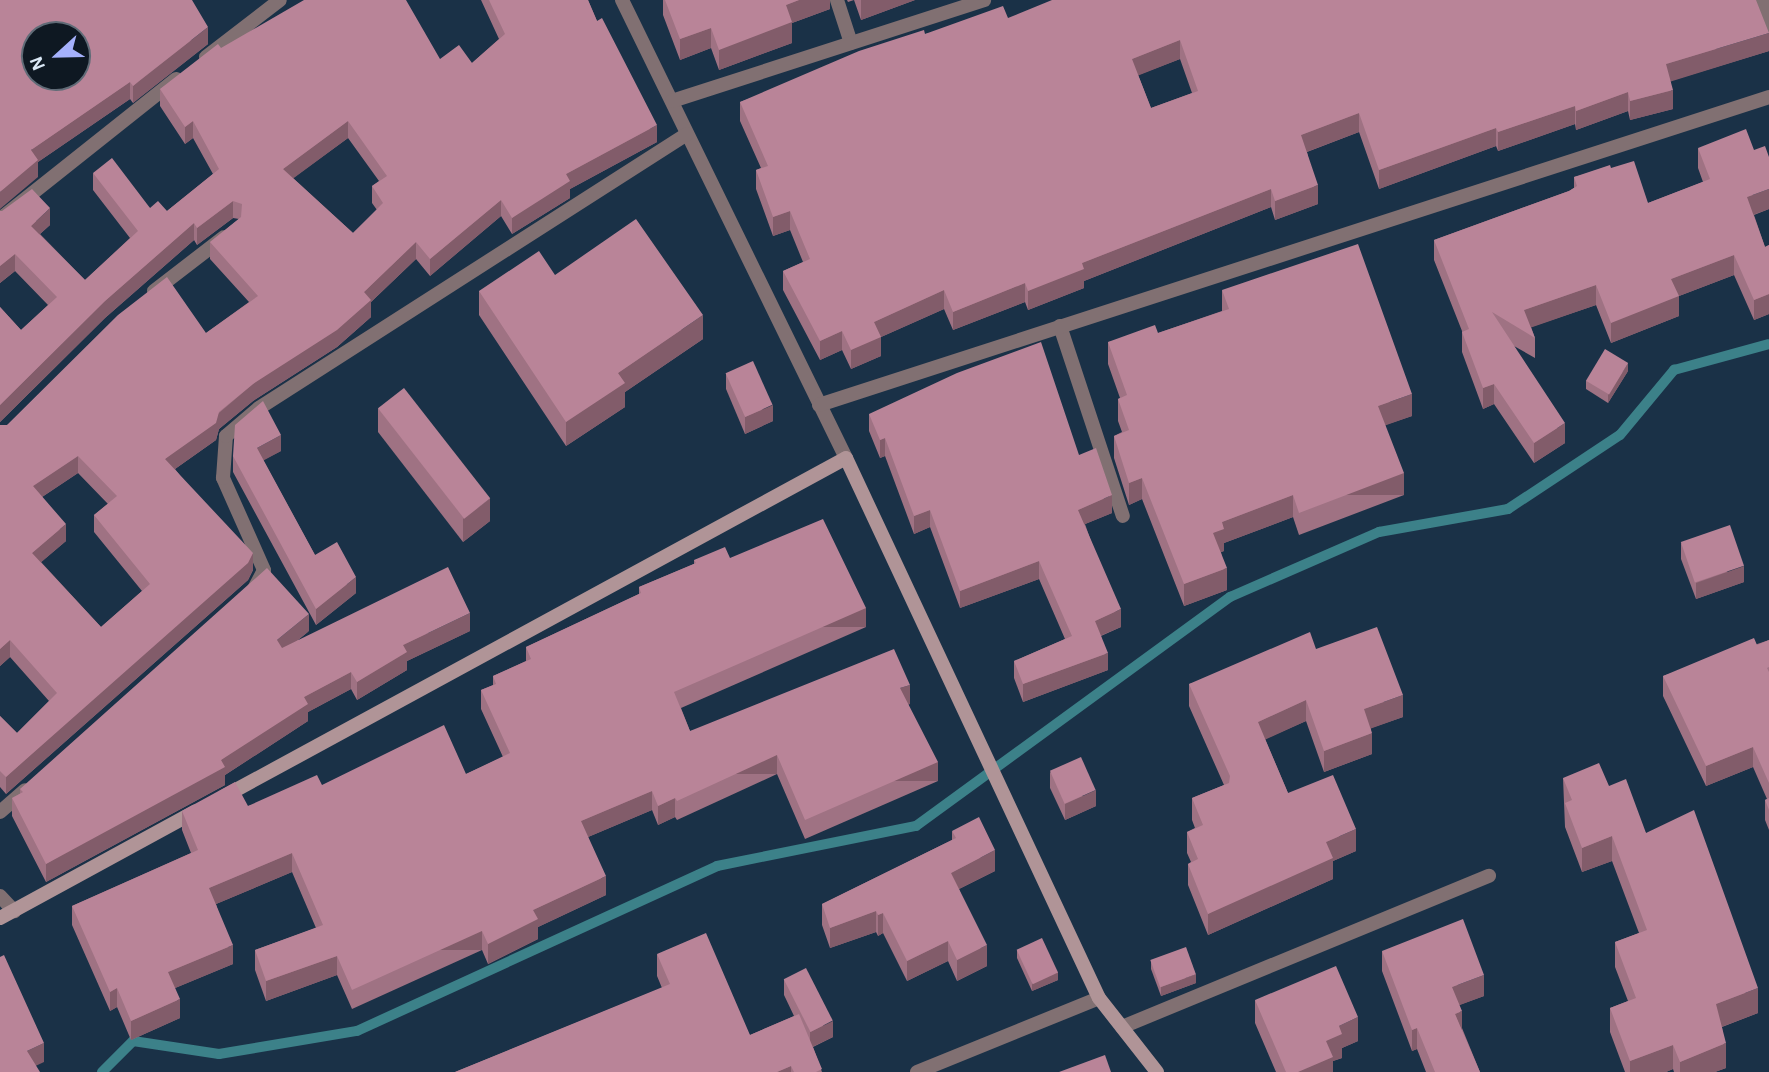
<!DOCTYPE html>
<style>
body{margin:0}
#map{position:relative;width:1769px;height:1072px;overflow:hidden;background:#1a3147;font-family:"Alegreya Sans",sans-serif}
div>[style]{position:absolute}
.stream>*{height:10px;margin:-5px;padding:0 5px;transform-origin:5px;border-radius:5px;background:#3c8189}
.lane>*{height:14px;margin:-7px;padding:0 7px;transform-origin:7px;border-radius:7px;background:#817072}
.street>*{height:14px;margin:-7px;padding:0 7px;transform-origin:7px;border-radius:7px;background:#817072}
.secondary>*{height:14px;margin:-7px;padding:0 7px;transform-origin:7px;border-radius:7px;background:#b09497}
.wall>*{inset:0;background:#9f7283}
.shaded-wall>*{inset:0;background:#825c6a;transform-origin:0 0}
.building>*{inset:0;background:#b98498;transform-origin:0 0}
span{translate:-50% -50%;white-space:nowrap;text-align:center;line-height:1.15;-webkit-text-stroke:7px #0e1822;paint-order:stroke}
.north{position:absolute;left:21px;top:21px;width:70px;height:70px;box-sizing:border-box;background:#0e1822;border:2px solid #606b77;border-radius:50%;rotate:248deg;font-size:19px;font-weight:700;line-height:28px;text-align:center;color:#dae8f6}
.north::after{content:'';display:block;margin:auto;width:24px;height:32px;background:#a5b1fc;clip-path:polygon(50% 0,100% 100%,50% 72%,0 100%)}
</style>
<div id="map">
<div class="stream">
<div style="left:102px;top:1072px;width:44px;rotate:-45deg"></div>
<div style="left:133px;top:1041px;width:87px;rotate:8.6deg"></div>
<div style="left:219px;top:1054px;width:140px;rotate:-9.5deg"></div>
<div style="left:357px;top:1031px;width:396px;rotate:-24.6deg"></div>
<div style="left:717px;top:866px;width:203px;rotate:-11.4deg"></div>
<div style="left:916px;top:826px;width:389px;rotate:-36.1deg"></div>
<div style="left:1230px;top:597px;width:163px;rotate:-23.6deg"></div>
<div style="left:1379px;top:532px;width:131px;rotate:-10.1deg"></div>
<div style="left:1508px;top:509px;width:134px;rotate:-33.5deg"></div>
<div style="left:1620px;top:435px;width:85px;rotate:-50.3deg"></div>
<div style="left:1674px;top:370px;width:98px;rotate:-15.3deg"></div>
</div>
<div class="lane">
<div style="left:837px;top:0;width:45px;rotate:72deg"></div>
<div style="left:1060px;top:326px;width:200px;rotate:71.7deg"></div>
</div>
<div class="street">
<div style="left:622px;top:0;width:510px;rotate:63.94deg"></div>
<div style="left:1762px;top:0;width:27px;rotate:75deg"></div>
<div style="left:206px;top:57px;width:93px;rotate:-37.6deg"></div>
<div style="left:672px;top:101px;width:328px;rotate:-17.9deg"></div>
<div style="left:0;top:219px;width:225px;rotate:-38.5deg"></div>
<div style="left:154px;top:291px;width:88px;rotate:-37.6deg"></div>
<div style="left:819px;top:405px;width:999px;rotate:-17.96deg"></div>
<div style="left:255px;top:587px;width:19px;rotate:-62deg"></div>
<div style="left:264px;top:570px;width:101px;rotate:-114deg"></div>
<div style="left:223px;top:478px;width:42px;rotate:-85.9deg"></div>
<div style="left:226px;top:436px;width:43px;rotate:-40.3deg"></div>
<div style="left:259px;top:408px;width:508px;rotate:-32.63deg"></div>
<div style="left:0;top:812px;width:33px;rotate:-41deg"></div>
<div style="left:0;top:896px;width:21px;rotate:47deg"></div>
<div style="left:1122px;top:1027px;width:397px;rotate:-22.4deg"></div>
<div style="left:917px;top:1072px;width:196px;rotate:-22.1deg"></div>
</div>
<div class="secondary">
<div style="left:223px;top:797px;width:709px;rotate:-28.55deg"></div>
<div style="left:846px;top:458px;width:596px;rotate:64.9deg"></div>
<div style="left:1099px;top:998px;width:94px;rotate:51.9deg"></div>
<div style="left:0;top:918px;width:223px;rotate:-28.6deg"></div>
</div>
<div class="wall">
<div style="clip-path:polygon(0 0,208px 44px,139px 98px,133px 103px,130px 99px,38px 162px,38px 177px)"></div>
<div style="clip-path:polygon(evenodd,481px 0,588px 0,597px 21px,657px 142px,570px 189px,570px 198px,512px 234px,501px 216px,430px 276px,416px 259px,371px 302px,371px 317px,337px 347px,253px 401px,219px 429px,216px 440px,175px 469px,253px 570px,248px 580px,6px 794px,0 787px,0 716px,17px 733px,49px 701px,10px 657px,0 666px,0 425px,7px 425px,206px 333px,249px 302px,210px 259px,210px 242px,239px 219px,233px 218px,197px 245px,194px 240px,105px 318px,0 422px,0 307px,21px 330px,48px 305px,15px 271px,0 283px,0 211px,50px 225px,40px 234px,85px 280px,130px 238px,93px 190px,93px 173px,150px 208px,167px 211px,213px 174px,193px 138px,185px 144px,160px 106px,160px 89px,221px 48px,440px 59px,472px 63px,499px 39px,481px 0,348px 138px,379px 181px,372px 186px,372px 203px,377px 210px,353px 233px,293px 178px,348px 138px,481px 0,78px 473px,108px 504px,94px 515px,94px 532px,142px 591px,101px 627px,41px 562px,66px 541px,42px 497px,78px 473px)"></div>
<div style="clip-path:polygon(663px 0,830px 0,830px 9px,792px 23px,792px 43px,719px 70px,711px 48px,680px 60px,663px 15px)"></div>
<div style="clip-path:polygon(847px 0,915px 0,861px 20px,854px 0,848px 2px)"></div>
<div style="clip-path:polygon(evenodd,1008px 18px,1769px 51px,1670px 81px,1673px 109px,1630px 120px,1628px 111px,1576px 130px,1575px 124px,1498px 151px,1496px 146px,1379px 189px,1359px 132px,1307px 152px,1318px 204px,1275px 220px,1271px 207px,1084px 281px,1084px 288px,1028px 310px,1025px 302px,953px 330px,944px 309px,881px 337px,881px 356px,851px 369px,842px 350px,820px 360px,783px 290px,783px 271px,803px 262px,790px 230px,773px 236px,756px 189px,756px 170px,761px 168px,740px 121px,740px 102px,925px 34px,1008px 18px,1180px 59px,1192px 93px,1151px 108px,1138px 75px,1180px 59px)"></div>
<div style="clip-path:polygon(1698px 148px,1769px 209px,1754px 215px,1765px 247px,1769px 245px,1769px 314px,1754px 320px,1734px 275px,1679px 296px,1679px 316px,1611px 343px,1596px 305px,1531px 327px,1535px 338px,1535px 358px,1514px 346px,1565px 443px,1534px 463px,1494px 404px,1483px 409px,1462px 352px,1462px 331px,1434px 260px,1434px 240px,1569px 191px,1574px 188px,1574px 177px,1611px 168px,1648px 203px,1703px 182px,1698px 168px)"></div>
<div style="clip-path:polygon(555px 275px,703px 339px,625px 392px,625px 407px,566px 446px,479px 315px,479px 291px)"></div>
<div style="clip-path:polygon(1222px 290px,1412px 416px,1385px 425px,1404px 495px,1299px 535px,1293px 517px,1224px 543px,1224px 551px,1221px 552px,1227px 590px,1184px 606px,1142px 499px,1129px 505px,1114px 458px,1114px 436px,1122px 432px,1118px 421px,1118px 399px,1120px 398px,1108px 364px,1108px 342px,1158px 333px,1222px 311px)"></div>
<div style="clip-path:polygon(1628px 371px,1608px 403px,1586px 389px,1586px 381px)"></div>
<div style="clip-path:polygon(726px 373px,773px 421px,745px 434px,726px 389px)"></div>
<div style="clip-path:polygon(378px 408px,490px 521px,463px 542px,378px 432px)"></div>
<div style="clip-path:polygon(869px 414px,1079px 455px,1112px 513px,1085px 524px,1121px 627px,1101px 636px,1108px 670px,1023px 702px,1014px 678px,1014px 661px,1065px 639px,1039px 579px,960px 608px,930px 527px,914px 534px,885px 456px,880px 458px,869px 431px)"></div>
<div style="clip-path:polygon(281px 451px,263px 460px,315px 555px,356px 593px,316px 625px,233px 472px,233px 456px)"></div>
<div style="clip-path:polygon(1681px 543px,1744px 582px,1696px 599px,1681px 559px)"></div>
<div style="clip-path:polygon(730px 558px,866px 627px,681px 708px,690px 731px,910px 704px,908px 704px,938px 781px,805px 839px,777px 774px,677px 820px,675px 817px,658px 825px,652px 810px,588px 837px,606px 895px,538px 927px,538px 939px,488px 964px,482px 950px,352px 1009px,337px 975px,266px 1001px,255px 970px,255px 950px,316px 928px,292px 872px,216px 904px,233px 964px,175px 988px,180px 1018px,131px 1040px,117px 1007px,110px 1011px,72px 925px,72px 906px,191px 853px,182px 830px,182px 811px,248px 806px,322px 785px,466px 774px,503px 757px,481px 709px,481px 690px,493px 685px,493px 676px,526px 661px,526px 647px,639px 594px,639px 587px,694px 564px,694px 560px)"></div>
<div style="clip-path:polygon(309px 631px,298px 640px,470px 631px,407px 661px,407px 670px,357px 700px,351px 689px,308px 712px,308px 721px,225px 775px,225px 785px,46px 882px,12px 816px,12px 798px,20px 794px,20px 789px)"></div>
<div style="clip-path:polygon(1769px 640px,1769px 830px,1765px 820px,1765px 800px,1767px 799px,1753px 767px,1706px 786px,1663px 696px,1663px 676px)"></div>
<div style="clip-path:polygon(1316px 649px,1403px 717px,1371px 728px,1372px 754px,1324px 772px,1306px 721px,1265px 739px,1288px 793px,1356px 851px,1333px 861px,1333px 879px,1208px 935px,1188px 885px,1188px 864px,1191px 862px,1187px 853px,1187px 832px,1195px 828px,1192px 820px,1192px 798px,1224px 785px,1189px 706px,1189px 684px)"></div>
<div style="clip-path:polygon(1050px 772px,1096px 806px,1065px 820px,1050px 788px)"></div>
<div style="clip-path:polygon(1563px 778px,1609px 786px,1646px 833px,1758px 1013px,1722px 1027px,1726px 1068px,1715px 1072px,1674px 1072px,1673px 1069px,1666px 1072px,1625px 1072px,1610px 1032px,1610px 1008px,1628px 1001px,1615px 967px,1615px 942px,1639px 933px,1612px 861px,1582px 872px,1565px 827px)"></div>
<div style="clip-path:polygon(952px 831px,995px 871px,959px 889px,987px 966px,957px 981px,948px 961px,907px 981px,883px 933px,878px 936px,876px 932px,830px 948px,822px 925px,822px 904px,952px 840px)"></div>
<div style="clip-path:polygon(1017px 950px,1058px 980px,1032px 991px,1017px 958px)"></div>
<div style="clip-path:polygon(1382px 951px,1484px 996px,1459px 1005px,1462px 1028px,1480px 1072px,1426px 1072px,1417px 1049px,1412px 1051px,1382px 971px)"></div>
<div style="clip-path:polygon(657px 954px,750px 1035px,794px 1016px,784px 995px,784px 979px,833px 1037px,813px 1047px,822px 1072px,455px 1072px,662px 988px,657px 976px)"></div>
<div style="clip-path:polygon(1151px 961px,1196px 983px,1161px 996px,1151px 969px)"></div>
<div style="clip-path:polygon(1255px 1000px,1358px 1041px,1342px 1048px,1342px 1058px,1333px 1061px,1333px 1072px,1276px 1072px,1255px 1023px)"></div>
</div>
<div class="shaded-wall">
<div style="clip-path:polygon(799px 0,830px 0,830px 9px,792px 23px,792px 43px,719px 70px,719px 50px,786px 5px)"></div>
<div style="clip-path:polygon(861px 0,915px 0,861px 20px)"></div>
<div style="clip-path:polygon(208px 27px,208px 44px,133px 103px,133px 86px)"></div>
<div style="clip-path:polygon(711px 28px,711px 48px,680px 60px,680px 39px)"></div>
<div style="clip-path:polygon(1769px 33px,1769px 51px,1666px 83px,1666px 64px)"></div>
<div style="clip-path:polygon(1180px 40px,1180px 59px,1132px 78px,1132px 59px)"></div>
<div style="clip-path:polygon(130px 82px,130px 99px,38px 162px,38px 177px,0 209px,0 192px,31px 150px)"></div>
<div style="clip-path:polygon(1673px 90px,1673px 109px,1630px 120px,1630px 101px)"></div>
<div style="clip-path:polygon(1628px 92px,1628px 111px,1576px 130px,1576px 111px)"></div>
<div style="clip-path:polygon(1575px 106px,1575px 124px,1498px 151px,1498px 132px)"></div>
<div style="clip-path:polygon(1359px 113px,1359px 132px,1301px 154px,1301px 135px)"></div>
<div style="clip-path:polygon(193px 121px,193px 138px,185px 144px,185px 127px)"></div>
<div style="clip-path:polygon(348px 121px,348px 138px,283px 186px,283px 169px)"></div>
<div style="clip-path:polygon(657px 125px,657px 142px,570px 189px,570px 198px,512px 234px,512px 218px,566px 174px)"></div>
<div style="clip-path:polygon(1496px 128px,1496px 146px,1379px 189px,1379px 170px)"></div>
<div style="clip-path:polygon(1318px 185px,1318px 204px,1275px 220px,1275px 201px)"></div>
<div style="clip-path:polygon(1271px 189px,1271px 207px,1084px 281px,1084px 288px,1028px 310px,1028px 291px,1082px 263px)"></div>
<div style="clip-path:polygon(1769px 189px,1769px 209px,1747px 217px,1747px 197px)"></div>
<div style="clip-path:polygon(501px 200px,501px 216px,430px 276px,430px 259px)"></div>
<div style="clip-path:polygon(233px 201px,233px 218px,197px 245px,197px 228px)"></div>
<div style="clip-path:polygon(50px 208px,50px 225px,31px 242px,31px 226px)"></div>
<div style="clip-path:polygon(790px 211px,790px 230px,773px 236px,773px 217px)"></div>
<div style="clip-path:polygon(194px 223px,194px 240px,105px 318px,0 422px,0 405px,105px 301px)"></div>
<div style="clip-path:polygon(416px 242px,416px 259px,371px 302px,371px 317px,337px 347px,253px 401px,219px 429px,216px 440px,165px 476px,165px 459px,253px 384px,364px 292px)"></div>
<div style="clip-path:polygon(15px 254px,15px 271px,0 283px,0 266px)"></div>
<div style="clip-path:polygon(1734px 255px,1734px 275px,1679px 296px,1679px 316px,1611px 343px,1611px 323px,1671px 279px)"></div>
<div style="clip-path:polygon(1025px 283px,1025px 302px,953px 330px,953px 312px)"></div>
<div style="clip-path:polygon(1596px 285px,1596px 305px,1524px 330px,1524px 310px)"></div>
<div style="clip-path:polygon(944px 290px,944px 309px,881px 337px,881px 356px,851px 369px,851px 350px,874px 322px)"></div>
<div style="clip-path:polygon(1769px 294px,1769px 314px,1754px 320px,1754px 300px)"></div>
<div style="clip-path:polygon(703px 315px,703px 339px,625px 392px,625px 407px,566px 446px,566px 422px,618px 373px)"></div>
<div style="clip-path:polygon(842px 331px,842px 350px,820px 360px,820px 341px)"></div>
<div style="clip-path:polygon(1628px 363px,1628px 371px,1608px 403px,1608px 395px)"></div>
<div style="clip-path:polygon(1494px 384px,1494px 404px,1483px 409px,1483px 388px)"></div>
<div style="clip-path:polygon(1412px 394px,1412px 416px,1378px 428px,1378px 406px)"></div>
<div style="clip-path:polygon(773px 405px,773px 421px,745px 434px,745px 417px)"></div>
<div style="clip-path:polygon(1565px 423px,1565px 443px,1534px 463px,1534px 443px)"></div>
<div style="clip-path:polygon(281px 435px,281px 451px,257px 464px,257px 448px)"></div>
<div style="clip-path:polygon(885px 438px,885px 456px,880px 458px,880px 440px)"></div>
<div style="clip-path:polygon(78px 456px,78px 473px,33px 503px,33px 486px)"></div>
<div style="left:1404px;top:473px;width:22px;height:112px;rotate:90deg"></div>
<div style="clip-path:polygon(1142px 478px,1142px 499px,1129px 505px,1129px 483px)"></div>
<div style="clip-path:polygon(1112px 495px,1112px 513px,1078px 527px,1078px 510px)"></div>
<div style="clip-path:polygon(1293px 495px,1293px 517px,1224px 543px,1224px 551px,1213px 555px,1213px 533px,1222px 522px)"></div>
<div style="clip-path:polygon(490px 498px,490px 521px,463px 542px,463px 519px)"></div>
<div style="clip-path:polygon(930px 510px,930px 527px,914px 534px,914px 516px)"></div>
<div style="clip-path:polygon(66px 524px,66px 541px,32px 570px,32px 553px)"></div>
<div style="clip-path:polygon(253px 553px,253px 570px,248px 580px,6px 794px,6px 777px)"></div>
<div style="clip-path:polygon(1039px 561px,1039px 579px,960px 608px,960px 591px)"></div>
<div style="clip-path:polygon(1744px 566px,1744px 582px,1696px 599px,1696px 583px)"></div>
<div style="clip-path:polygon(1227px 568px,1227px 590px,1184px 606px,1184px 584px)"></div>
<div style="clip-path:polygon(356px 577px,356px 593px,316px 625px,316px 609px)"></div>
<div style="left:866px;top:608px;width:19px;height:210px;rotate:90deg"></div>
<div style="clip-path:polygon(1121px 609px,1121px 627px,1095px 638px,1095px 621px)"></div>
<div style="clip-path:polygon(470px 613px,470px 631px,407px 661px,407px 670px,357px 700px,357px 682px,403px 645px)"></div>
<div style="clip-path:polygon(309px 614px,309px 631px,277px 657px,277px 640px)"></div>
<div style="clip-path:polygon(10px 640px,10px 657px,0 666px,0 649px)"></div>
<div style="clip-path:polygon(1108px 653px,1108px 670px,1023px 702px,1023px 684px)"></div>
<div style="clip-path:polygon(351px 672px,351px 689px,308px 712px,308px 721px,225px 775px,225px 785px,46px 882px,46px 864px,221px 760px,304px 697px)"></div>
<div style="clip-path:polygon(910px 685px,910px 704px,900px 708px,900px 688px)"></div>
<div style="clip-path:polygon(1403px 695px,1403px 717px,1364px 731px,1364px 709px)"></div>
<div style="clip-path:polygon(1306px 700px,1306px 721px,1258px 743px,1258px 722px)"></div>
<div style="clip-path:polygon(1372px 733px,1372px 754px,1324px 772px,1324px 751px)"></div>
<div style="clip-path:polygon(1753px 747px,1753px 767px,1706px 786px,1706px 766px)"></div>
<div style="left:777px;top:755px;width:19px;height:110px;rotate:90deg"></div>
<div style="left:938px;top:762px;width:19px;height:145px;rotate:90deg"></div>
<div style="clip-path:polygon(1096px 790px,1096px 806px,1065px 820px,1065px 804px)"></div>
<div style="clip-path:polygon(652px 791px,652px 810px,581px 840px,581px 821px)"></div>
<div style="clip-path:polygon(675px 798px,675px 817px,658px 825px,658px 806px)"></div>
<div style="clip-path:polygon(1356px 829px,1356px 851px,1333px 861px,1333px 879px,1208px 935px,1208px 914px,1326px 842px)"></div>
<div style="clip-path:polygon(1612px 836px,1612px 861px,1582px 872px,1582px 848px)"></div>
<div style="clip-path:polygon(995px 850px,995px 871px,951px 893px,951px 873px)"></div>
<div style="clip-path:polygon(292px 853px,292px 872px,209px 907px,209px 888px)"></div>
<div style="clip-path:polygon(606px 876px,606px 895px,538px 927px,538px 939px,488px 964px,488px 944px,533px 910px)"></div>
<div style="clip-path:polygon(876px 911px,876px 932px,830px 948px,830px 928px)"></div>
<div style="clip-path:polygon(883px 913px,883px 933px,878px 936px,878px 915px)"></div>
<div style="left:482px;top:931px;width:19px;height:143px;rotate:90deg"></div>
<div style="clip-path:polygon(948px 941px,948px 961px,907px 981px,907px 961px)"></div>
<div style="clip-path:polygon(233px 945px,233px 964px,168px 991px,168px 972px)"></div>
<div style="clip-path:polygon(987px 945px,987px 966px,957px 981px,957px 960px)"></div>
<div style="clip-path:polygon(337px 956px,337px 975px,266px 1001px,266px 981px)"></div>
<div style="clip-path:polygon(1058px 972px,1058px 980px,1032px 991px,1032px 983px)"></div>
<div style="clip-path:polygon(1196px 974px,1196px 983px,1161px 996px,1161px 987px)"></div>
<div style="clip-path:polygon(1484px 975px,1484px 996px,1452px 1008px,1452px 987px)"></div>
<div style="clip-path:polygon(117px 988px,117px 1007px,110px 1011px,110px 992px)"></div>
<div style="clip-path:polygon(1758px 988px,1758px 1013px,1716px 1029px,1716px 1004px)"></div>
<div style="clip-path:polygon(180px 999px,180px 1018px,131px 1040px,131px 1021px)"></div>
<div style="clip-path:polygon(1462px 1011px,1462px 1032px,1455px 1014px)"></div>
<div style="clip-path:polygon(1358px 1017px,1358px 1041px,1342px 1048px,1342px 1058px,1333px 1061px,1333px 1072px,1298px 1072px,1326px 1041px,1339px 1026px)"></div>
<div style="clip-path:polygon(833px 1021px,833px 1037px,810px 1048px,810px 1032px)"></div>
<div style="clip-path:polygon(1417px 1028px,1417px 1049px,1412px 1051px,1412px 1030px)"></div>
<div style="clip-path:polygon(44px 1043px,44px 1062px,27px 1070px,27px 1051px)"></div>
<div style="clip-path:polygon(1726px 1043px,1726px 1068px,1715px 1072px,1680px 1072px,1680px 1062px)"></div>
<div style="clip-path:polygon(1673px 1045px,1673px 1069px,1666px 1072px,1630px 1072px,1630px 1061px)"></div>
<div style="clip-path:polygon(791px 1066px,791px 1072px,777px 1072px)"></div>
</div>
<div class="building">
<div style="clip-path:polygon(evenodd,0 0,192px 0,208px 27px,139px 81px,133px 86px,130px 82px,31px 150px,38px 160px,0 192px,0 0,35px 35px,77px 35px,77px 77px,35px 77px,35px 35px)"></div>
<div style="clip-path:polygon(evenodd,304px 0,406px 0,440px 59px,459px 45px,472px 63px,505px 34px,489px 0,588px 0,597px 21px,602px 18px,657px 125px,566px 174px,570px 181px,512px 218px,501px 200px,430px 259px,416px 242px,364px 292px,371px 300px,337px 330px,253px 384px,219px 412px,216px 423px,165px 459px,253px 553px,248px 563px,6px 777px,0 771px,0 716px,17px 733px,57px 693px,10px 640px,0 649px,0 425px,7px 425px,118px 315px,167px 277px,206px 333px,258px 296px,210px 242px,241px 217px,242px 204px,233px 201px,197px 228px,194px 223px,105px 301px,0 405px,0 307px,21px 330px,57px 297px,15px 254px,0 266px,0 211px,2px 211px,32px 189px,50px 208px,31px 226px,85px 280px,138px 231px,93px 173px,112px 158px,150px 208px,158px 201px,167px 211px,219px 169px,193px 121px,185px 127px,160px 89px,218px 44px,221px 48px,304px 0,348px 121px,387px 176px,372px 186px,383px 203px,353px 233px,283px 169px,348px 121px,304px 0,78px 456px,117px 496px,94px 515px,150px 584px,101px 627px,32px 553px,66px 524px,33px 486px,78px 456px)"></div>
<div style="clip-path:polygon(665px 0,799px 0,786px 5px,792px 22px,719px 50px,711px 28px,680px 39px)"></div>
<div style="clip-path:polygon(evenodd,1052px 0,1756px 0,1769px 33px,1666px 64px,1673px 90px,1630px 101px,1628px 92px,1576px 111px,1575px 106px,1498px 132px,1496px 128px,1379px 170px,1359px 113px,1301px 135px,1318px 185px,1275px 201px,1271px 189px,1082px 263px,1084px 269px,1028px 291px,1025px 283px,953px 312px,944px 290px,874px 322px,881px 337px,851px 350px,842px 331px,820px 341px,783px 271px,810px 259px,790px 211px,773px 217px,756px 170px,768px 166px,740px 102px,859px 51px,924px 30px,925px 34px,1003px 6px,1008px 18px,1052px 0,1180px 40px,1198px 91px,1151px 108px,1132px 59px,1180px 40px)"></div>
<div style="clip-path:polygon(1746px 129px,1754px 150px,1765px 146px,1769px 157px,1769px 189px,1747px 197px,1765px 247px,1769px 245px,1769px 294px,1754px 300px,1734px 255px,1671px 279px,1679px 296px,1611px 323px,1596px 285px,1524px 310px,1535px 338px,1492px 312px,1565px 423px,1534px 443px,1494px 384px,1483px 388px,1462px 332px,1469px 329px,1434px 240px,1569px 191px,1577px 186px,1574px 177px,1610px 165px,1611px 168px,1634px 161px,1648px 203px,1710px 179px,1698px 148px)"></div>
<div style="clip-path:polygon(636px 219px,703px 315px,618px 373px,625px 383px,566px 422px,479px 291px,539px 251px,555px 275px)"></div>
<div style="clip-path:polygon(1358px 244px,1412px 394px,1378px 406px,1404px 473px,1299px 513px,1293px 495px,1222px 522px,1224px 529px,1213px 533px,1227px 568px,1184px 584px,1142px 478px,1129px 483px,1114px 436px,1129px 430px,1118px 399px,1127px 395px,1108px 342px,1155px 325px,1158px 333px,1229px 309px,1222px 290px)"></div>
<div style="clip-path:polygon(1041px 342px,1079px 455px,1096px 448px,1112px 495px,1078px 510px,1121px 609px,1095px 621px,1108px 653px,1023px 684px,1014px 661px,1072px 636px,1039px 561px,960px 591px,930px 510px,914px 516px,885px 438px,880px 440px,869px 414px,957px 373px)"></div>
<div style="left:1605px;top:349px;width:27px;height:37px;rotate:31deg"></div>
<div style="left:753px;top:361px;width:48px;height:30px;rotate:66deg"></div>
<div style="left:404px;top:388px;width:140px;height:33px;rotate:52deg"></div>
<div style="clip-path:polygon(263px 401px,281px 435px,257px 448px,315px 555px,337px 542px,356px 577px,316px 609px,233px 456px,235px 425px)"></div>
<div style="clip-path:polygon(823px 519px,866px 608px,674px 692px,690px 731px,894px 649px,910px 685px,900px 688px,938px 762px,805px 820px,777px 755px,677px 801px,675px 798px,658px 806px,652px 791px,581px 821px,606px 876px,533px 910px,538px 919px,488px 944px,482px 931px,352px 990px,337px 956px,266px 981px,255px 950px,323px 925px,292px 853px,209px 888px,233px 945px,168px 972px,180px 999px,131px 1021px,117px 988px,110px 992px,72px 906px,198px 850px,182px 811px,235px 782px,248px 806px,317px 775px,322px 785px,444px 725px,466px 774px,510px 753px,481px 690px,496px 684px,493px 676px,531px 659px,526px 647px,641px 593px,639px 587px,696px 563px,694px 560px,725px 547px,730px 558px)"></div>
<div style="left:1730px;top:525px;width:43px;height:52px;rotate:71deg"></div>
<div style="clip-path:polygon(448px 567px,470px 613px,403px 645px,407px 652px,357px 682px,351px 672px,304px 697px,308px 704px,221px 760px,225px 767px,46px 864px,12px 798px,23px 792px,20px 789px,267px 568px,309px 614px,277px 640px,282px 648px)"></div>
<div style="clip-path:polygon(1377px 627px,1403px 695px,1364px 709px,1372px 733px,1324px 751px,1306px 700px,1258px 722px,1288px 793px,1333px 775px,1356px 829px,1326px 842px,1333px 858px,1208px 914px,1188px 864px,1198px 859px,1187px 832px,1203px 825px,1192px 798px,1229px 783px,1230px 776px,1189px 684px,1310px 632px,1316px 649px)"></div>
<div style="clip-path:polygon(1754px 638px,1757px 645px,1769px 640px,1769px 667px,1767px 668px,1769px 672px,1769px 783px,1753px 747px,1706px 766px,1663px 676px)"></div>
<div style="left:1081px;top:757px;width:36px;height:34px;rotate:66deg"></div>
<div style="clip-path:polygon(1599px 763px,1609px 786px,1626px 779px,1646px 833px,1694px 810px,1758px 988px,1716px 1004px,1726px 1043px,1680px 1062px,1673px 1045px,1630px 1061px,1610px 1008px,1636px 998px,1615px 942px,1647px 930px,1612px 836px,1582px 848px,1565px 803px,1572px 800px,1563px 778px)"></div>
<div style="clip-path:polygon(1769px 798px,1769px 810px,1765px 800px)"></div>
<div style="clip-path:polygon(979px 817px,995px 850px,951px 873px,987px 945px,957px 960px,948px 941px,907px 961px,883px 913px,878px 915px,876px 911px,830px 928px,822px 904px,956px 838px,952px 831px)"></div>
<div style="clip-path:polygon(1463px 919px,1484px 975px,1452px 987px,1462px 1011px,1455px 1014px,1480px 1072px,1435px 1072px,1417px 1028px,1412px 1030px,1382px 951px)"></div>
<div style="clip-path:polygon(706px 933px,750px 1035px,799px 1014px,822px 1069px,816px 1072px,794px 1072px,791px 1066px,777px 1072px,455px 1072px,670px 984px,657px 954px)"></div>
<div style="left:1042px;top:938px;width:38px;height:28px;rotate:65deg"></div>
<div style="left:1186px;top:947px;width:29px;height:38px;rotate:70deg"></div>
<div style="clip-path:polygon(4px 955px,44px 1043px,27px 1051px,40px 1072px,0 1072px,0 957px)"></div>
<div style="clip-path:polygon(1336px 966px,1358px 1017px,1339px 1026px,1342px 1034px,1326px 1041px,1333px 1057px,1298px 1072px,1286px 1072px,1255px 1000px)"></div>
<div style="left:806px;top:968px;width:59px;height:25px;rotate:63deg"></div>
<div style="clip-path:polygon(1105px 1055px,1111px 1072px,1059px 1072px)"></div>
</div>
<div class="north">N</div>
</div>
